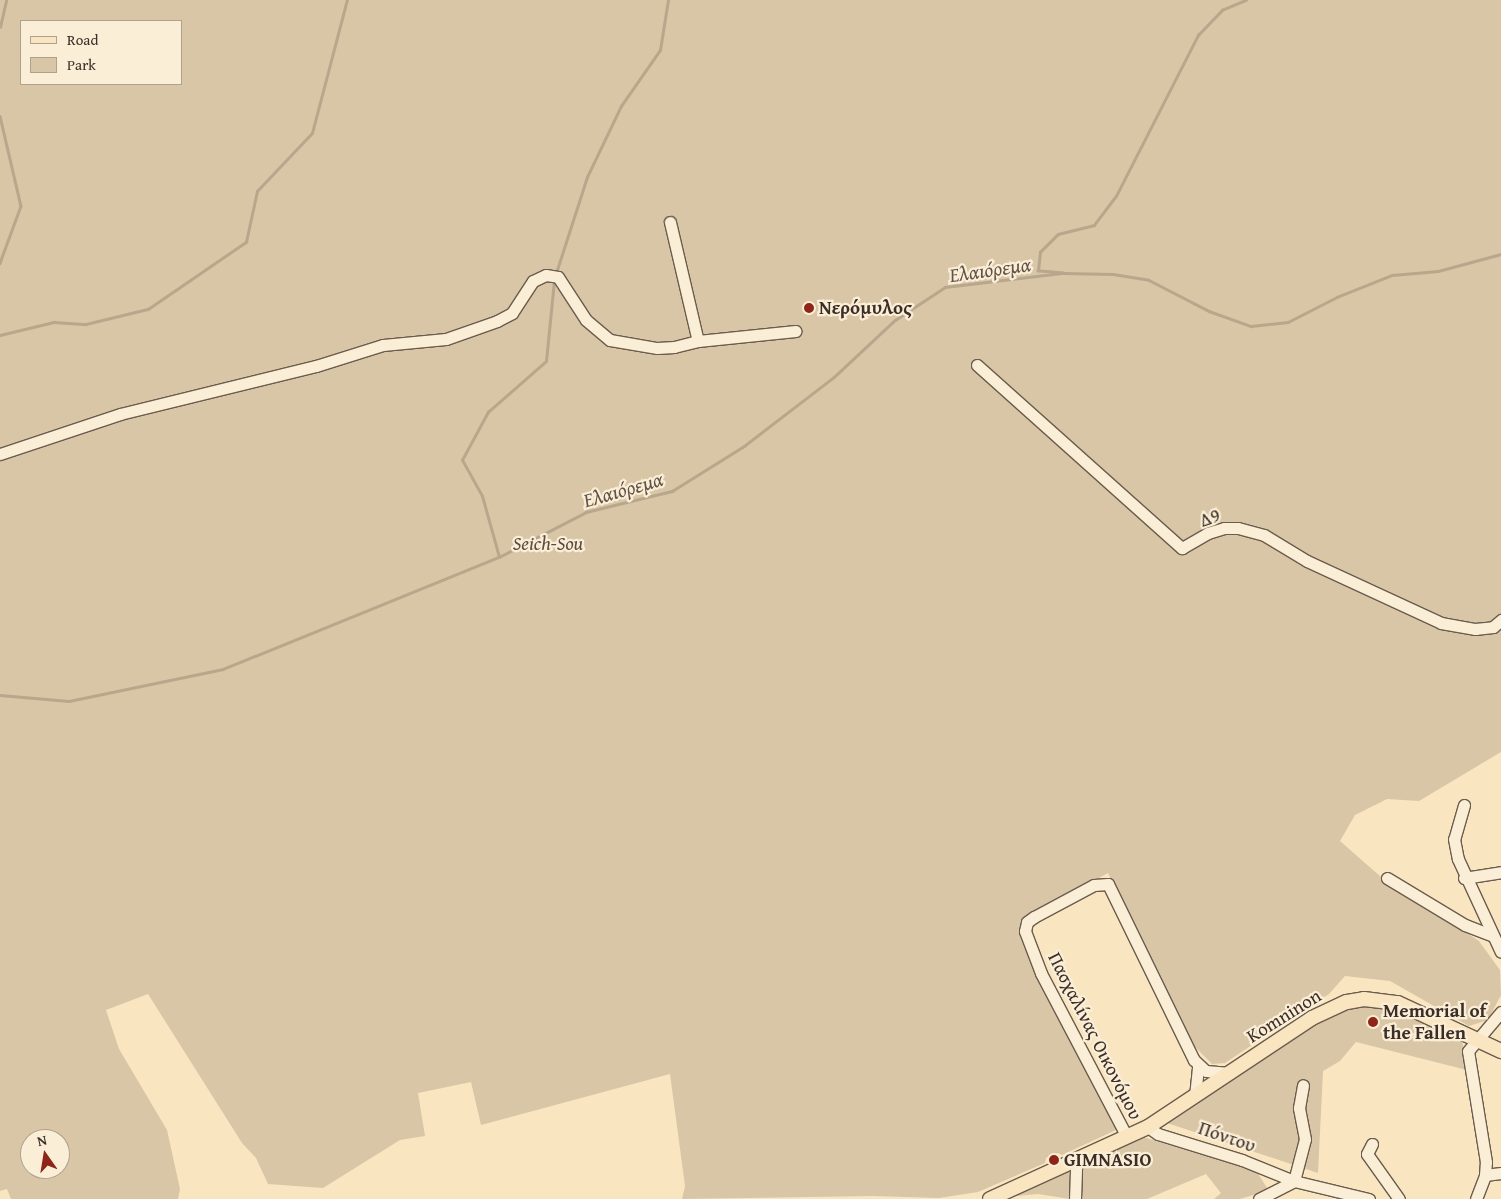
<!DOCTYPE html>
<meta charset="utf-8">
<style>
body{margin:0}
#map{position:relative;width:1501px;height:1199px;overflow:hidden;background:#f9e5c0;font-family:"Gentium Book Plus",serif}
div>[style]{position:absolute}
.green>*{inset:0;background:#d9c6a6}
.stream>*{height:2.5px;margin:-1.25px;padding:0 1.25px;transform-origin:1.25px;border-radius:1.25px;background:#b8a78c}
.roads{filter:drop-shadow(1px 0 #6a5c4e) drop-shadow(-1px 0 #6a5c4e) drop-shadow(0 1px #6a5c4e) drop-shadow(0 -1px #6a5c4e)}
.minor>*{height:11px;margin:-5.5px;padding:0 5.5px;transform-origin:5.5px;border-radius:5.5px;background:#fbeed6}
.major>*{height:14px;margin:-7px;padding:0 7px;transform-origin:7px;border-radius:7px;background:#f9e5c0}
.dots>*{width:14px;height:14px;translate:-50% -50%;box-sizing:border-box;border:2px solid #fbeed6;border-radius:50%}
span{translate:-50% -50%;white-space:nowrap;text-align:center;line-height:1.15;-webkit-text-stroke:4.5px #fbeed6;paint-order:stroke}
.poi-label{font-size:19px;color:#3b2e28;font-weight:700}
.left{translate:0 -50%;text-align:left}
.street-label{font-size:19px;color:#3b2e28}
.park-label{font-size:19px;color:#5b4c41;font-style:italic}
.water-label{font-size:20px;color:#605246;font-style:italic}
.legend{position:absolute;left:20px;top:20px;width:162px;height:65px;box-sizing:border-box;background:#fbeed6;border:1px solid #aea190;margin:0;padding:6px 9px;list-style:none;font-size:15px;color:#3b2e28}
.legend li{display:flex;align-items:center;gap:10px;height:25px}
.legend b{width:25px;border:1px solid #aea190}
.north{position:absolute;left:20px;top:1129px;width:50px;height:50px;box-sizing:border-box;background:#fbeed6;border:1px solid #aea190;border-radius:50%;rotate:347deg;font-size:14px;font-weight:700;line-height:20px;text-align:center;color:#3b2e28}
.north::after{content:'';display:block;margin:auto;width:18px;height:22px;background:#8f2418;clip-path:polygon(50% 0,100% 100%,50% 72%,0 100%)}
</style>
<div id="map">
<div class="green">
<div style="clip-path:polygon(evenodd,0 0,1501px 0,1501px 752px,1419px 801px,1387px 799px,1355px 815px,1340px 841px,1381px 877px,1479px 941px,1500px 970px,1501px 995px,1488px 1020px,1469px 1026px,1390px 981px,1345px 976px,1329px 994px,1258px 1041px,1225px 1063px,1212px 1064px,1193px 1045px,1108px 873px,1030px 915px,1022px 924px,1118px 1129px,1062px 1155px,1058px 1153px,1046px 1158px,1045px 1163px,978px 1192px,939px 1198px,872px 1196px,682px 1199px,685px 1186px,670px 1074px,481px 1125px,471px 1082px,418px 1093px,425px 1136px,400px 1140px,323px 1188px,268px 1184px,256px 1158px,242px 1143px,148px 994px,106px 1010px,119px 1049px,167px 1130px,180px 1189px,178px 1199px,11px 1199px,7px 1189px,0 1191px,0 0,21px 21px,181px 21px,181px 84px,21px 84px,21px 21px,0 0,30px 1139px,60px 1139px,60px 1169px,30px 1169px,30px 1139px)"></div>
<div style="clip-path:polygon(1363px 1004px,1398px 1010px,1462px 1040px,1467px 1070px,1356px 1042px,1340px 1061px,1323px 1071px,1318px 1173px,1164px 1122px,1327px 1015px)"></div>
<div style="clip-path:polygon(1143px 1137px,1257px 1172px,1267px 1188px,1263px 1192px,1240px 1199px,1214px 1199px,1221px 1193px,1206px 1174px,1147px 1199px,1080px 1199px,1083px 1166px)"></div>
<div style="clip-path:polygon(1070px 1169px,1070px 1199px,1038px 1194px,1015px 1196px)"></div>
</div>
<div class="stream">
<div style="left:0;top:27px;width:28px;rotate:-77deg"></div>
<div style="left:0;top:116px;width:92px;rotate:76.9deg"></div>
<div style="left:21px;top:206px;width:61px;rotate:110.2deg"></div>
<div style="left:556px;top:273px;width:101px;rotate:-72.1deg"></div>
<div style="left:587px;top:177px;width:79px;rotate:-64.4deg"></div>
<div style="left:621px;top:106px;width:68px;rotate:-55.1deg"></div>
<div style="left:660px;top:50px;width:51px;rotate:-80.9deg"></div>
<div style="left:1063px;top:273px;width:50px;rotate:1.1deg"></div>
<div style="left:1113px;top:274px;width:36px;rotate:9deg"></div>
<div style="left:1149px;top:280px;width:68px;rotate:27.3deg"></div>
<div style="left:1209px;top:311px;width:45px;rotate:19.7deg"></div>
<div style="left:1251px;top:326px;width:37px;rotate:-6deg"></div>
<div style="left:1288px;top:322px;width:55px;rotate:-27deg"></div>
<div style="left:1337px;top:297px;width:59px;rotate:-21.8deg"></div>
<div style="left:1392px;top:275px;width:46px;rotate:-5deg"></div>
<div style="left:1438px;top:271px;width:65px;rotate:-15.1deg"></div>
<div style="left:0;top:335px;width:56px;rotate:-13.5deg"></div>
<div style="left:54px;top:322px;width:32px;rotate:4deg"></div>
<div style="left:86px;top:324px;width:64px;rotate:-13.6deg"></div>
<div style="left:148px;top:309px;width:119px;rotate:-34.4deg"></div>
<div style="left:246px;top:242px;width:52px;rotate:-77.8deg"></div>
<div style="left:257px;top:191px;width:80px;rotate:-46.5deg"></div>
<div style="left:312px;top:133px;width:138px;rotate:-75.3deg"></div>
<div style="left:499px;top:557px;width:98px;rotate:-27.3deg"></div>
<div style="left:586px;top:512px;width:89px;rotate:-13.7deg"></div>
<div style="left:672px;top:491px;width:85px;rotate:-32deg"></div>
<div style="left:744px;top:446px;width:113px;rotate:-37.5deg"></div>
<div style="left:834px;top:377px;width:83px;rotate:-43.1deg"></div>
<div style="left:895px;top:320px;width:60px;rotate:-33.4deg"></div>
<div style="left:945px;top:287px;width:119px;rotate:-6.8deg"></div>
<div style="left:1063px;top:273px;width:25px;rotate:-175deg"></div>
<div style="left:1038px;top:271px;width:19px;rotate:-84deg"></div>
<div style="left:1040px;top:252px;width:25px;rotate:-45deg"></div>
<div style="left:1058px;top:234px;width:37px;rotate:-14deg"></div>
<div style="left:1094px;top:225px;width:36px;rotate:-53deg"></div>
<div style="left:1116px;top:196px;width:181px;rotate:-63deg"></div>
<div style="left:1198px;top:35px;width:35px;rotate:-46deg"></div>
<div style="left:1222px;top:10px;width:26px;rotate:-23deg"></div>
<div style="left:0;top:695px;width:69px;rotate:5deg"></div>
<div style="left:69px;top:701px;width:157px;rotate:-11.7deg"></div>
<div style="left:223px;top:669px;width:298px;rotate:-22.1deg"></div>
<div style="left:499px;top:557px;width:63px;rotate:-105.6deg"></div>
<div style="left:482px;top:496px;width:41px;rotate:-119.1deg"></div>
<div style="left:462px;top:460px;width:55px;rotate:-61.6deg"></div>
<div style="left:488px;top:412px;width:77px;rotate:-41.3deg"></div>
<div style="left:546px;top:361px;width:80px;rotate:-84.3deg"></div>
</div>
<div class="roads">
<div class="minor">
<div style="left:670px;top:222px;width:122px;rotate:76.8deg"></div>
<div style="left:977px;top:365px;width:275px;rotate:41.8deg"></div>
<div style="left:1182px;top:548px;width:30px;rotate:-30deg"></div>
<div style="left:1208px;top:533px;width:17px;rotate:-17deg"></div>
<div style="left:1224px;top:528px;width:14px"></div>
<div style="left:1238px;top:528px;width:27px;rotate:15deg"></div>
<div style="left:1264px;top:535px;width:50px;rotate:31.2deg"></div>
<div style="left:1307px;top:561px;width:148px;rotate:24.8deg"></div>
<div style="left:1441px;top:623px;width:35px;rotate:10deg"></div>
<div style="left:1475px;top:629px;width:18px;rotate:-6deg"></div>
<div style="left:1493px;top:627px;width:11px;rotate:-41deg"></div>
<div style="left:0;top:454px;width:126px;rotate:-18.4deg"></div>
<div style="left:120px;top:414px;width:202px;rotate:-13.8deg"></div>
<div style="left:316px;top:366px;width:70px;rotate:-17.4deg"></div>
<div style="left:383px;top:345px;width:63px;rotate:-5.4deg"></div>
<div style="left:446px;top:339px;width:54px;rotate:-19.4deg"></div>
<div style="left:497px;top:321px;width:17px;rotate:-28deg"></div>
<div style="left:512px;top:313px;width:38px;rotate:-57deg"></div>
<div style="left:533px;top:281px;width:14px;rotate:-25deg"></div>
<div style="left:546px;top:275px;width:12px;rotate:9deg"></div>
<div style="left:558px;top:277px;width:51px;rotate:56.9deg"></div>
<div style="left:586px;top:320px;width:31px;rotate:40deg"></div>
<div style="left:610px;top:340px;width:48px;rotate:9.7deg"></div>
<div style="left:657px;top:348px;width:17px;rotate:-3deg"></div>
<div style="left:674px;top:347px;width:25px;rotate:-14deg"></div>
<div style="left:698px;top:341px;width:98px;rotate:-5.9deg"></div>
<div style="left:1464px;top:805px;width:35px;rotate:106deg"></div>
<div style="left:1454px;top:839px;width:20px;rotate:79deg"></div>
<div style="left:1458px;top:859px;width:102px;rotate:65.2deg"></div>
<div style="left:1387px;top:878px;width:91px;rotate:31.1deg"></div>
<div style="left:1465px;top:925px;width:28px;rotate:21deg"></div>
<div style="left:1464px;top:878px;width:37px;rotate:-9deg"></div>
<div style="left:1195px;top:1096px;width:31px;rotate:-84deg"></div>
<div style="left:1148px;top:1127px;width:12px;rotate:35deg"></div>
<div style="left:1158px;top:1134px;width:88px;rotate:17.2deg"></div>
<div style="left:1242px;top:1160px;width:56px;rotate:22deg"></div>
<div style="left:1294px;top:1181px;width:77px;rotate:13.5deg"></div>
<div style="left:1127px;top:1137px;width:185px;rotate:-117.7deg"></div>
<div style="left:1041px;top:973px;width:45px;rotate:-110.9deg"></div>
<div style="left:1025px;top:931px;width:9px;rotate:-77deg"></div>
<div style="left:1027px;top:922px;width:9px;rotate:-36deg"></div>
<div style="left:1034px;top:917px;width:68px;rotate:-28.1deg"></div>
<div style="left:1094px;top:885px;width:14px;rotate:-4deg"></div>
<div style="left:1108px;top:884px;width:196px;rotate:64deg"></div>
<div style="left:1194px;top:1060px;width:16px;rotate:43deg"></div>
<div style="left:1206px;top:1071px;width:24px;rotate:5deg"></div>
<div style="left:1372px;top:1144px;width:11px;rotate:117deg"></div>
<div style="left:1367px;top:1154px;width:55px;rotate:54.6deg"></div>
<div style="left:1485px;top:1175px;width:16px;rotate:-7deg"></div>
<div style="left:1075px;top:1199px;width:38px;rotate:-88deg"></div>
<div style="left:1259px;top:1199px;width:39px;rotate:-27deg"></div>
<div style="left:1294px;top:1181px;width:43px;rotate:-75.3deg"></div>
<div style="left:1305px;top:1139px;width:32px;rotate:-101deg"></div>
<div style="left:1299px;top:1108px;width:23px;rotate:-80deg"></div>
<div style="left:1476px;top:1199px;width:26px;rotate:-69deg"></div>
<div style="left:1485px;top:1175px;width:13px;rotate:-86deg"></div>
<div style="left:1486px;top:1162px;width:112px;rotate:-99.2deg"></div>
<div style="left:1468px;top:1051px;width:51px;rotate:-49.8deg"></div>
</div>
<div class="major">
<div style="left:990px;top:1199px;width:174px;rotate:-24.5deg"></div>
<div style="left:1148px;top:1127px;width:197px;rotate:-33.6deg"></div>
<div style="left:1312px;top:1018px;width:38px;rotate:-25deg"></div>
<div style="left:1347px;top:1002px;width:17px;rotate:-10deg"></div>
<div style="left:1364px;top:999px;width:34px;rotate:7deg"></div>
<div style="left:1398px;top:1003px;width:114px;rotate:25deg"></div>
</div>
</div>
<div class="dots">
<div style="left:809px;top:308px;background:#8f2418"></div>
<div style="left:1373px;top:1022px;background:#8f2418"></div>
<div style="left:1054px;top:1160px;background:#8f2418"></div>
</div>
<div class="poi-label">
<span class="left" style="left:819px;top:308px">Νερόμυλος</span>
<span class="left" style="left:1383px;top:1022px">Memorial of<br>the Fallen</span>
<span class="left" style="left:1064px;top:1160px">GIMNASIO</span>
</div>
<div class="street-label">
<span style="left:1210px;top:518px;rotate:-19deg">Δ9</span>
<span style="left:1284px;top:1016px;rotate:-32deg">Komninon</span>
<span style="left:1095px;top:1036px;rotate:63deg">Πασχαλίνας Οικονόμου</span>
<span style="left:1227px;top:1137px;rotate:19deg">Πόντου</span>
</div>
<div class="park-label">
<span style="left:548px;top:544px">Seich-Sou</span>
</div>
<div class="water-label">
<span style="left:990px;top:269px;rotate:-8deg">Ελαιόρεμα</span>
<span style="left:623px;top:489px;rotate:-16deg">Ελαιόρεμα</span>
</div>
<ul class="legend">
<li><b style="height:6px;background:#f9e5c0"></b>Road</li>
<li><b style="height:14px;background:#d9c6a6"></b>Park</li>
</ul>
<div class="north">N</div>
</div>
